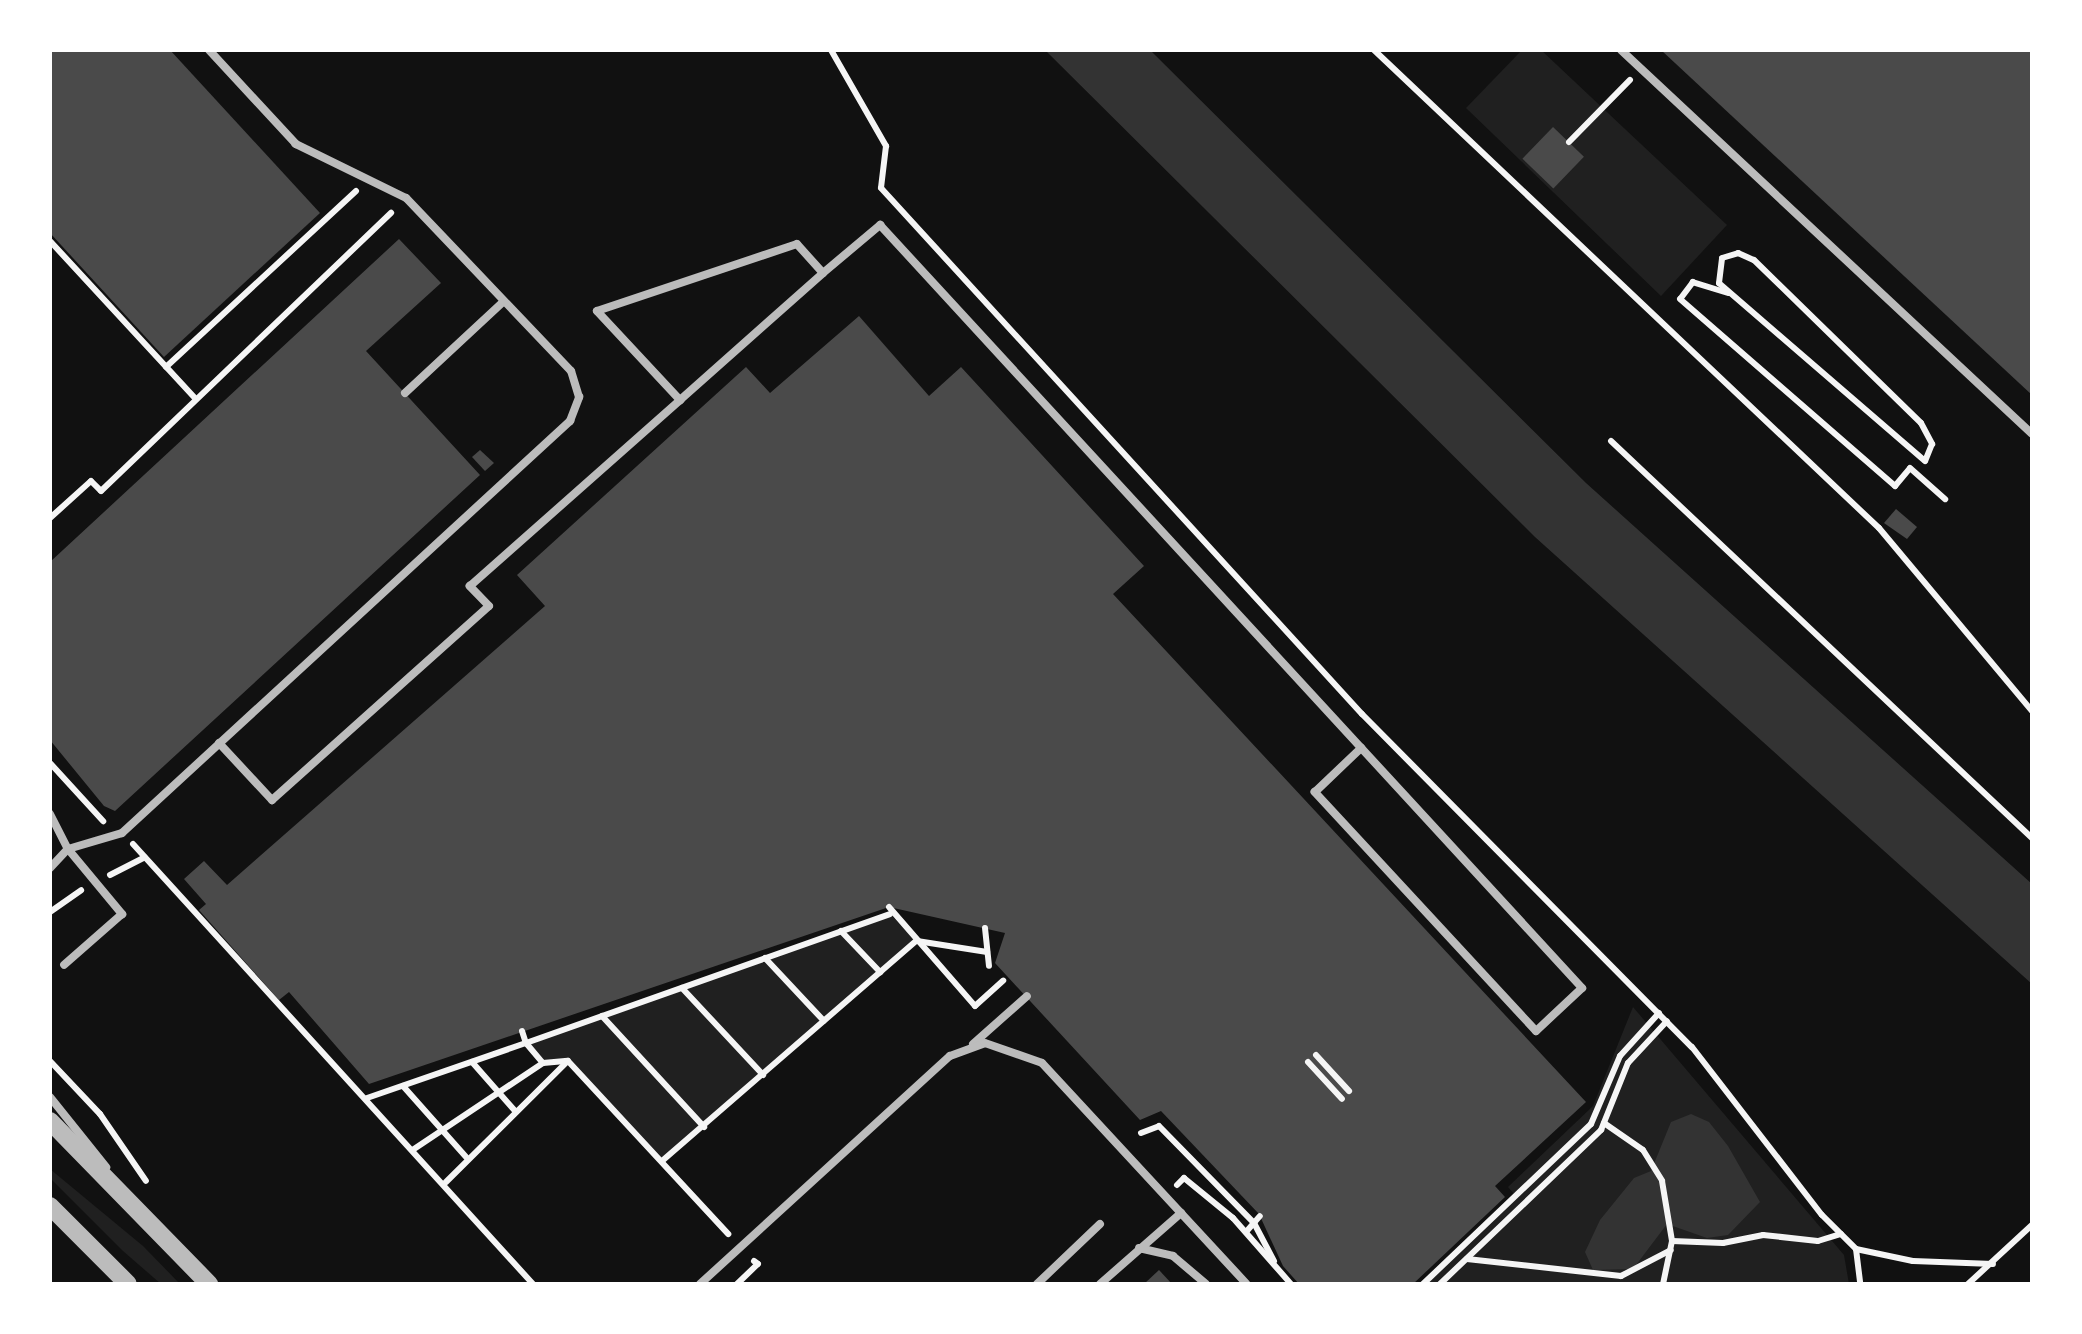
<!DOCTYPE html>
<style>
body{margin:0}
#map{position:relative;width:2082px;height:1334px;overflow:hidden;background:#111;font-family:"Alegreya Sans",sans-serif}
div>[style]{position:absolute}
.green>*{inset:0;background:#202020}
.water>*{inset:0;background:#333}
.building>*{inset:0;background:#4a4a4a;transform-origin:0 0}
.path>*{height:6px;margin:-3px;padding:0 3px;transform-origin:3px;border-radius:3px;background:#f5f5f5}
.service>*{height:8px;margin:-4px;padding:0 4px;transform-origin:4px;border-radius:4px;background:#bcbcbc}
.tertiary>*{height:18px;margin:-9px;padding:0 9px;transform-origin:9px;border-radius:9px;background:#bcbcbc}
span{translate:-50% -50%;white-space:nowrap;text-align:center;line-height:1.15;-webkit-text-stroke:9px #fff;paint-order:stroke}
.frame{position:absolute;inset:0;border:52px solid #fff;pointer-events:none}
</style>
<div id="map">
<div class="green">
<div style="clip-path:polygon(1522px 50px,1541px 50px,1727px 225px,1661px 296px,1466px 108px)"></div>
<div style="clip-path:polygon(890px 914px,916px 941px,662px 1161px,568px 1062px,543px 1063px,526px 1043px)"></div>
<div style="clip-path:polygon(1633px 1007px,1844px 1255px,1849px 1284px,1421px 1284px,1514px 1194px,1508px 1187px,1593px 1106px)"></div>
<div style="clip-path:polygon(50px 1169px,143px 1246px,180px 1284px,161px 1284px,123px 1251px,50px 1178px)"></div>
</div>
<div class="water">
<div style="clip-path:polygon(1045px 50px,1150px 50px,1586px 483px,2032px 884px,2032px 984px,1535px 537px)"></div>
<div style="clip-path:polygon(1691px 1114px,1709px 1122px,1728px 1146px,1760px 1202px,1728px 1235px,1707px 1238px,1667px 1224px,1633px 1269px,1593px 1270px,1585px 1252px,1600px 1220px,1634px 1178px,1651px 1171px,1671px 1122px)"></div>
</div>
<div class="building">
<div style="clip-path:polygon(50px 50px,170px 50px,320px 213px,164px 357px,50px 233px)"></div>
<div style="clip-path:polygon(1661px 50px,2032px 50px,2032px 395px)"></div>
<div style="left:1553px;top:127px;width:43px;height:44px;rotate:44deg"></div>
<div style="clip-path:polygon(399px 239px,441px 283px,366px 351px,480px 475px,115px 811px,104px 806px,50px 740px,50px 562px)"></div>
<div style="clip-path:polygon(859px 316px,929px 396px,961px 367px,1144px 566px,1113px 594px,1586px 1102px,1495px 1186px,1505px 1197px,1413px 1284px,1299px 1284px,1283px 1266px,1259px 1214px,1161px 1111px,1140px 1120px,995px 963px,1005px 933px,889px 907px,369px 1084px,289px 992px,279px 1000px,199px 910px,206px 904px,184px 879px,204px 861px,227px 885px,545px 606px,517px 575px,746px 367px,770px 393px)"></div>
<div style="clip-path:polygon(480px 450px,494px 463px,485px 471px,472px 457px)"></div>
<div style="clip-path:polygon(1896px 509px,1917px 527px,1907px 539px,1884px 523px)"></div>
<div style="clip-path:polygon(1159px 1270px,1172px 1284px,1144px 1284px)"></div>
</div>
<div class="path">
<div style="left:831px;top:50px;width:111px;rotate:60.2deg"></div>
<div style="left:886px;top:146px;width:42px;rotate:96.8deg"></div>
<div style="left:881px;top:188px;width:713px;rotate:47.56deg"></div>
<div style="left:1362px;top:714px;width:469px;rotate:45.3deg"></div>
<div style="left:1692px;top:1047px;width:212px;rotate:52.3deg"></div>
<div style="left:1822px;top:1215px;width:48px;rotate:45deg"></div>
<div style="left:1856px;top:1249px;width:58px;rotate:11.9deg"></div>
<div style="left:1913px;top:1261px;width:80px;rotate:2.1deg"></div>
<div style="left:1374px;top:50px;width:695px;rotate:43.43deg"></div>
<div style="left:1879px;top:528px;width:239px;rotate:50.1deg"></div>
<div style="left:1569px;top:142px;width:87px;rotate:-45.5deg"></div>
<div style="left:50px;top:241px;width:215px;rotate:47.3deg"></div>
<div style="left:1738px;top:253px;width:17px;rotate:24deg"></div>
<div style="left:1754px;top:260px;width:233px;rotate:44.3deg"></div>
<div style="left:1921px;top:423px;width:24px;rotate:62deg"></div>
<div style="left:1932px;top:444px;width:18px;rotate:112deg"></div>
<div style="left:1925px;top:461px;width:272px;rotate:-139.2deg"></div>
<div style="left:1719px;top:283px;width:25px;rotate:-83deg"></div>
<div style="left:1722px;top:258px;width:17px;rotate:-17deg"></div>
<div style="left:1728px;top:293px;width:37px;rotate:-163deg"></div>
<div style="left:1693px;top:282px;width:21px;rotate:127deg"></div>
<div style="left:1680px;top:299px;width:285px;rotate:41deg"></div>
<div style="left:1895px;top:486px;width:23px;rotate:-50deg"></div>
<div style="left:1910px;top:468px;width:47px;rotate:41.5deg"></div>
<div style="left:166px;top:367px;width:259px;rotate:-42.8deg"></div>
<div style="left:1611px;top:441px;width:579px;rotate:43.32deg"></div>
<div style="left:50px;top:518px;width:55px;rotate:-42.1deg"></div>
<div style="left:91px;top:481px;width:14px;rotate:45deg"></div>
<div style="left:101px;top:491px;width:402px;rotate:-43.8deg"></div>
<div style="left:50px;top:763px;width:79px;rotate:47.6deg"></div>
<div style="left:133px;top:844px;width:595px;rotate:47.73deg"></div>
<div style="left:110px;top:875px;width:39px;rotate:-27deg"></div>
<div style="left:889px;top:907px;width:131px;rotate:49deg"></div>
<div style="left:975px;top:1006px;width:38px;rotate:-42deg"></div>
<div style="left:50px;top:912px;width:38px;rotate:-35deg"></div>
<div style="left:985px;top:928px;width:38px;rotate:84deg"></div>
<div style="left:841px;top:931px;width:57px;rotate:46.4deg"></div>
<div style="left:917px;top:941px;width:71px;rotate:8.9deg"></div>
<div style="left:765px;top:958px;width:86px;rotate:46.9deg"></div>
<div style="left:682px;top:988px;width:119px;rotate:47deg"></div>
<div style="left:602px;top:1016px;width:151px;rotate:47.4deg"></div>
<div style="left:522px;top:1031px;width:13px;rotate:72deg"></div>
<div style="left:526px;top:1043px;width:386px;rotate:-19.5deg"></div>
<div style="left:1316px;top:1055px;width:49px;rotate:47.5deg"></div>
<div style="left:50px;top:1061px;width:73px;rotate:46.7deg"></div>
<div style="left:100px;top:1114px;width:81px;rotate:55.5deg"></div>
<div style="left:472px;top:1062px;width:65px;rotate:48.7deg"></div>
<div style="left:1308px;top:1062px;width:50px;rotate:47.4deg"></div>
<div style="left:403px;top:1086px;width:95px;rotate:48.4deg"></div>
<div style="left:367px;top:1098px;width:168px;rotate:-19.1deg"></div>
<div style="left:526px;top:1043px;width:26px;rotate:50deg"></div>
<div style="left:543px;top:1063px;width:25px;rotate:-5deg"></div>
<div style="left:568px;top:1061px;width:236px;rotate:47.2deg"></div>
<div style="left:1604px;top:1123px;width:47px;rotate:34.7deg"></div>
<div style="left:1643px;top:1150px;width:36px;rotate:58deg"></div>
<div style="left:1662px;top:1181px;width:61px;rotate:80.5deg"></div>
<div style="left:1672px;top:1241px;width:44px;rotate:101.8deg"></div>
<div style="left:1141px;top:1133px;width:19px;rotate:-21deg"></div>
<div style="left:1159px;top:1126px;width:136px;rotate:45.6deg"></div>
<div style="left:1254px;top:1223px;width:43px;rotate:62.2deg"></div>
<div style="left:414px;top:1149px;width:155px;rotate:-33.7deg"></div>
<div style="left:662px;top:1161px;width:336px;rotate:-40.9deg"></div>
<div style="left:446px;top:1182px;width:170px;rotate:-44.8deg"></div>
<div style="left:1177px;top:1185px;width:10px;rotate:-45deg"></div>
<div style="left:1184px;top:1178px;width:63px;rotate:39.2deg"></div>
<div style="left:1233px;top:1218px;width:88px;rotate:48.7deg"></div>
<div style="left:1246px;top:1232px;width:21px;rotate:-49deg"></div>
<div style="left:1672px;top:1241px;width:51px;rotate:2.2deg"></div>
<div style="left:1723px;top:1243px;width:41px;rotate:-11.3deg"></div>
<div style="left:1763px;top:1235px;width:55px;rotate:6.2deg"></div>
<div style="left:1818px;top:1241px;width:24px;rotate:-17deg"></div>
<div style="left:1856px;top:1249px;width:35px;rotate:83deg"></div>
<div style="left:1467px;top:1259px;width:155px;rotate:6.3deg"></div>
<div style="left:1621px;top:1276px;width:56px;rotate:-27.5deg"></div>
<div style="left:737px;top:1284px;width:29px;rotate:-44deg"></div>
<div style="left:758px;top:1264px;width:5px;rotate:-143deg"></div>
<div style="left:1423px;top:1284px;width:232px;rotate:-43.6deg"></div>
<div style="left:1591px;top:1124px;width:74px;rotate:-66.9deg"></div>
<div style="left:1620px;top:1056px;width:58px;rotate:-47.8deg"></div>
<div style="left:1440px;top:1284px;width:223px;rotate:-43.7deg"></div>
<div style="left:1601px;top:1130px;width:72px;rotate:-68.1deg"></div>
<div style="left:1628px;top:1063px;width:57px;rotate:-47.1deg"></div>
<div style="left:1968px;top:1284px;width:87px;rotate:-42.7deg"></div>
</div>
<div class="service">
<div style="left:1621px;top:50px;width:562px;rotate:43.05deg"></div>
<div style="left:823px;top:273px;width:75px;rotate:-40.1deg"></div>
<div style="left:880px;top:225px;width:1037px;rotate:47.38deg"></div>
<div style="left:1582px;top:988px;width:63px;rotate:136.9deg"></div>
<div style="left:1536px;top:1031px;width:326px;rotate:-132.8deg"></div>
<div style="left:1315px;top:792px;width:64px;rotate:-43.7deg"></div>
<div style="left:405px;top:393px;width:135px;rotate:-42.9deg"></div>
<div style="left:219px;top:743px;width:78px;rotate:47.1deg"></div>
<div style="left:272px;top:800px;width:291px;rotate:-41.8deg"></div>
<div style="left:489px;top:606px;width:28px;rotate:-134deg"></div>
<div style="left:470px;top:586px;width:281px;rotate:-41.5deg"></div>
<div style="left:680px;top:400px;width:191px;rotate:-41.6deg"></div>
<div style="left:823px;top:273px;width:39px;rotate:-132deg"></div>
<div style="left:797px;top:244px;width:211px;rotate:161.5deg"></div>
<div style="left:597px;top:311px;width:122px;rotate:47deg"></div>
<div style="left:50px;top:814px;width:39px;rotate:63deg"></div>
<div style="left:68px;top:849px;width:85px;rotate:50.3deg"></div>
<div style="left:122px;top:914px;width:77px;rotate:138.7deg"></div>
<div style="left:50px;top:868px;width:26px;rotate:-47deg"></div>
<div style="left:68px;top:849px;width:56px;rotate:-16.5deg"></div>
<div style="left:122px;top:833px;width:609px;rotate:-42.6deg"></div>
<div style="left:570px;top:421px;width:26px;rotate:-69deg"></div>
<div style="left:579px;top:397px;width:27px;rotate:-107deg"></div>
<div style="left:571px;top:371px;width:239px;rotate:-133.6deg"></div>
<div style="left:406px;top:198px;width:123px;rotate:-153.9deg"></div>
<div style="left:296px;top:144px;width:128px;rotate:-132.8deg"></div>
<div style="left:973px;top:1044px;width:72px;rotate:-41.6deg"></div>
<div style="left:50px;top:1097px;width:90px;rotate:51.3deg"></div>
<div style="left:1139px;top:1248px;width:35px;rotate:13deg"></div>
<div style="left:1173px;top:1256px;width:43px;rotate:40.3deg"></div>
<div style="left:700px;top:1284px;width:338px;rotate:-42.4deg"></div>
<div style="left:950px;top:1056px;width:37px;rotate:-20deg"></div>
<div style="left:985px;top:1043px;width:60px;rotate:19.3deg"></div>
<div style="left:1042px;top:1063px;width:301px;rotate:47.2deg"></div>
<div style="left:1037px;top:1284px;width:87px;rotate:-43.6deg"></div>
<div style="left:1100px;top:1284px;width:108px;rotate:-41.2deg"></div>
</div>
<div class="tertiary">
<div style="left:50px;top:1121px;width:228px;rotate:45.7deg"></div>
<div style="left:50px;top:1206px;width:110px;rotate:45deg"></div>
</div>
<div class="frame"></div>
</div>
